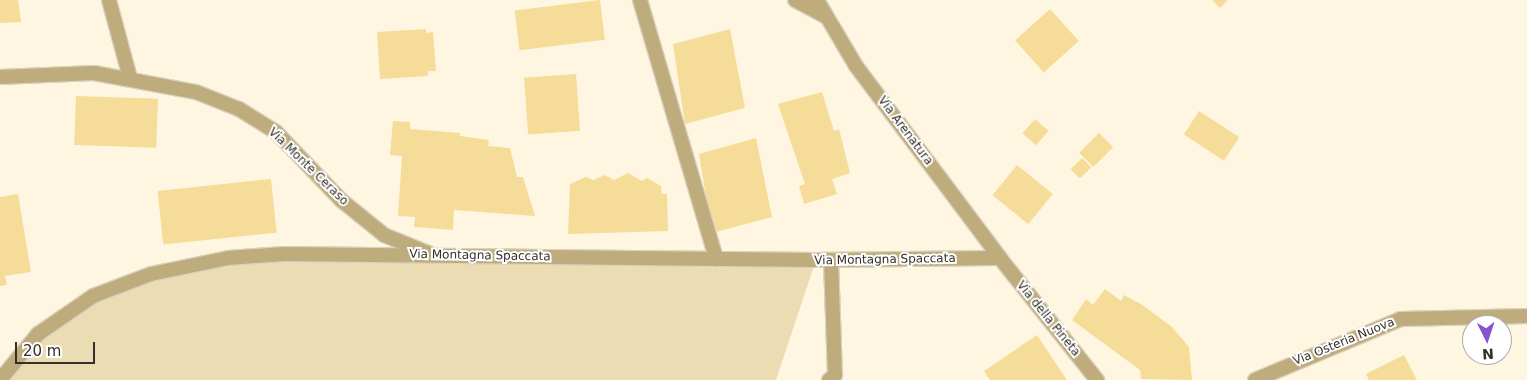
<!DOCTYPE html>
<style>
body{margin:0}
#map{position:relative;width:1527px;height:380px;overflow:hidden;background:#fff6e1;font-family:"DejaVu Sans",sans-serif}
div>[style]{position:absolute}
.green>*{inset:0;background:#ebdcb3}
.building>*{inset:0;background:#f5dc98;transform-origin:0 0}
.roads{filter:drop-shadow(1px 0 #dad2c0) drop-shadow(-1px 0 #dad2c0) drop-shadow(0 1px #dad2c0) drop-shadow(0 -1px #dad2c0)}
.service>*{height:14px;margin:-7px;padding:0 7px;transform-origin:7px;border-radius:7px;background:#bfac7c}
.minor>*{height:14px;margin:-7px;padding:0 7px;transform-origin:7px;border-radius:7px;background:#bfac7c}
.tertiary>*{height:14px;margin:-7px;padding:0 7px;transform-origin:7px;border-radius:7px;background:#bfac7c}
span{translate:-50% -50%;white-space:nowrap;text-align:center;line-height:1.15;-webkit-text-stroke:4px #fff;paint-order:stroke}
.street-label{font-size:12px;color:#333028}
.north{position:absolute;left:1462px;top:315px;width:50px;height:50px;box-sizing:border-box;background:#fff;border:1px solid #adaca9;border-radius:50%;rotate:176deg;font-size:14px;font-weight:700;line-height:20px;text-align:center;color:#333028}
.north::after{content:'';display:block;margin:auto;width:18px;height:22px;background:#8654cc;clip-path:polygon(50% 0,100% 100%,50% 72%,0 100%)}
.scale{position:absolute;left:15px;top:342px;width:80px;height:22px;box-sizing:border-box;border:2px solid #333028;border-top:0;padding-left:6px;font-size:15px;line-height:18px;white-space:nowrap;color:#333028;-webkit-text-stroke:4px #fff;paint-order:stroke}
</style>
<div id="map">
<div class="green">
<div style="clip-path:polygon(209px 260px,816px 260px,776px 380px,0 380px,76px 305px)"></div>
</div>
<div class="building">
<div style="clip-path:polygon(0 0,18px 0,21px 22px,0 23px)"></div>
<div style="left:600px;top:0;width:40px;height:86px;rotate:83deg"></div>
<div style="clip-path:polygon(1212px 0,1228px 0,1220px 8px)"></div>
<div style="left:1050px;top:9px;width:43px;height:47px;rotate:48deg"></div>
<div style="clip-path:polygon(426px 29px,426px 33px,433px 32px,436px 71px,428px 71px,428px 76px,380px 79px,377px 32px)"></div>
<div style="clip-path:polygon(730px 29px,745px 108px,685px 124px,673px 44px)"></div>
<div style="left:576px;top:74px;width:57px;height:52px;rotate:86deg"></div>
<div style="clip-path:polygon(822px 92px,834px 131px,839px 129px,850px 173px,832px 179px,837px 194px,804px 204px,799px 186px,805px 184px,778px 104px)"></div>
<div style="left:76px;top:96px;width:82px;height:49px;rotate:2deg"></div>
<div style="left:1199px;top:111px;width:48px;height:28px;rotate:33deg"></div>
<div style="left:1035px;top:119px;width:18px;height:19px;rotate:41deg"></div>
<div style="clip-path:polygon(393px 121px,410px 122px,410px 129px,460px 133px,460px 136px,489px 140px,488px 146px,510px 148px,517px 177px,523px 177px,535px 216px,454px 210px,453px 230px,414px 227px,415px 217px,398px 216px,402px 156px,390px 155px)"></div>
<div style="left:1099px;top:133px;width:20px;height:28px;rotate:45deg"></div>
<div style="clip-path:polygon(756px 138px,772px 217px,712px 233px,699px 154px)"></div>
<div style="left:1082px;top:158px;width:13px;height:16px;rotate:45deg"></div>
<div style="left:1017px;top:165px;width:46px;height:39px;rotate:39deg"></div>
<div style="clip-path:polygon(628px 173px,642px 181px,647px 178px,661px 186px,662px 194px,667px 194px,668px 231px,568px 234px,570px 184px,586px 177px,593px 180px,605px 175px,614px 180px)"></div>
<div style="left:271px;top:179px;width:54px;height:114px;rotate:84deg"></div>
<div style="clip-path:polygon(18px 194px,31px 272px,5px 276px,7px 285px,0 286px,0 197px)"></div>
<div style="clip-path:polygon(1105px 289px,1121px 301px,1124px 295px,1141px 304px,1172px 327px,1189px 347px,1192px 380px,1141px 379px,1140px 370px,1072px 320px,1086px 299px,1093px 305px)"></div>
<div style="clip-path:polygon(1037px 335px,1067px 380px,990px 380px,984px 371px)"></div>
<div style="clip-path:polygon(1404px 355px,1417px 380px,1369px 380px,1366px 374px)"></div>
</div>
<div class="roads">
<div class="service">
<div style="left:109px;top:0;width:81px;rotate:74.9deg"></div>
<div style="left:640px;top:0;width:270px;rotate:73.6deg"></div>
<div style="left:795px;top:0;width:34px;rotate:28deg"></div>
<div style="left:829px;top:380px;width:8px;rotate:-40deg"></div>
<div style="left:835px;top:375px;width:115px;rotate:-92deg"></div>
</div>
<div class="minor">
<div style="left:0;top:77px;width:94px;rotate:-2.4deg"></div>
<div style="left:94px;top:73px;width:104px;rotate:10.6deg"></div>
<div style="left:196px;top:92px;width:46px;rotate:21.6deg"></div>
<div style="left:239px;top:109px;width:44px;rotate:31.9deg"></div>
<div style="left:276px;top:132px;width:94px;rotate:46.3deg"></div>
<div style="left:341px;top:200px;width:55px;rotate:39.1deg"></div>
<div style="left:384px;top:235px;width:53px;rotate:22.2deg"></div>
<div style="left:1255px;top:380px;width:158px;rotate:-22.7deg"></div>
<div style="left:1401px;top:319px;width:126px;rotate:-1.4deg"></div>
</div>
<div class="tertiary">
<div style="left:817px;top:0;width:77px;rotate:59.4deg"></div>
<div style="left:856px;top:66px;width:240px;rotate:53.1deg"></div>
<div style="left:1000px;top:258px;width:156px;rotate:51.5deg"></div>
<div style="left:0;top:380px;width:60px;rotate:-50.4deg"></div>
<div style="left:38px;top:334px;width:67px;rotate:-34.6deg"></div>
<div style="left:93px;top:296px;width:62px;rotate:-20.8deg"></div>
<div style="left:151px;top:274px;width:79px;rotate:-11.7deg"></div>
<div style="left:228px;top:258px;width:56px;rotate:-4.1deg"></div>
<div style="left:284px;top:254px;width:532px;rotate:0.65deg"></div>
<div style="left:816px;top:260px;width:184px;rotate:-0.6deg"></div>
</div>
</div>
<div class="street-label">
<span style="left:905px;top:131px;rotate:53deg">Via Arenatura</span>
<span style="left:308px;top:167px;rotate:44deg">Via Monte Ceraso</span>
<span style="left:480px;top:256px;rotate:1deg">Via Montagna Spaccata</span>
<span style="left:885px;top:260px;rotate:-1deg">Via Montagna Spaccata</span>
<span style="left:1048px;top:319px;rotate:51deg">Via della Pineta</span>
<span style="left:1344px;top:342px;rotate:-22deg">Via Osteria Nuova</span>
</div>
<div class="north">N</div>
<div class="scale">20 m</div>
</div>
